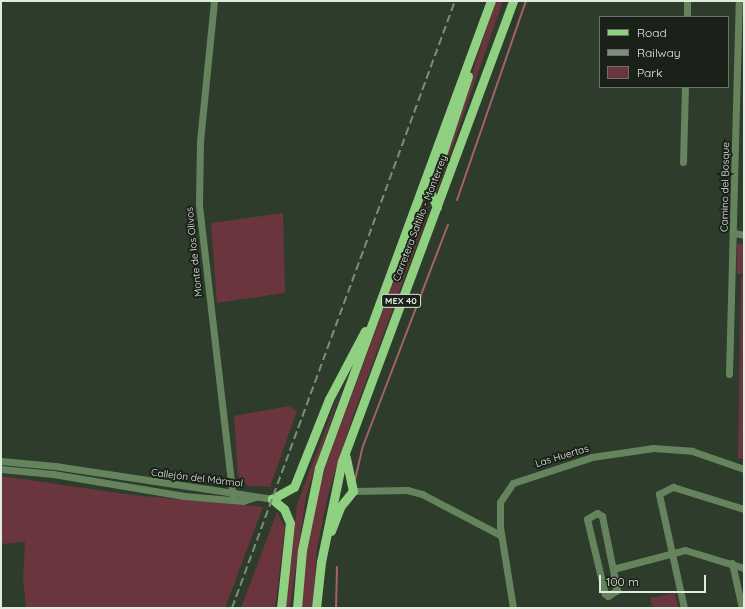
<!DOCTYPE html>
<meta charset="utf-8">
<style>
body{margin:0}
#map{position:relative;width:745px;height:609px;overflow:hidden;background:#2d3c2b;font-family:Quicksand,sans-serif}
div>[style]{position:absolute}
.green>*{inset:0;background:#6b353e;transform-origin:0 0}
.stream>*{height:2px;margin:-1px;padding:0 1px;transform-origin:1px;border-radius:1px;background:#a6616c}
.minor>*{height:7px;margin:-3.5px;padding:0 3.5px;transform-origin:3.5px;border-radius:3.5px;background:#65845e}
.major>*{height:9px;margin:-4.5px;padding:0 4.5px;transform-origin:4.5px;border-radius:4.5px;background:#8fd081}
.rail>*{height:2px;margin-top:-1px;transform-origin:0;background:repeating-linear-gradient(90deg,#7f8b7d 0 8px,transparent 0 12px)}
span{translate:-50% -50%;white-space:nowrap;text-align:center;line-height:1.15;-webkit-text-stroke:4px #1a2119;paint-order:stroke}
.shield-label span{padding:1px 3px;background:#1a2119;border:1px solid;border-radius:3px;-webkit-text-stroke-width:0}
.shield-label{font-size:9px;color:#e2ebe0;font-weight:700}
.street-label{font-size:10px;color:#e2ebe0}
.frame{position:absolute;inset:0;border:2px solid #e2ebe0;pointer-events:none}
.legend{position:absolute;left:599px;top:16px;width:130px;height:72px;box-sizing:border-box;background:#1a2119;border:1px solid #6a7269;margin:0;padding:5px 7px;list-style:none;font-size:12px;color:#e2ebe0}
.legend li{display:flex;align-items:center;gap:8px;height:20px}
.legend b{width:20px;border:1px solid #6a7269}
.scale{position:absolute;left:599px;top:575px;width:107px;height:18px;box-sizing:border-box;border:2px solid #e2ebe0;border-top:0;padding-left:5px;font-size:12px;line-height:14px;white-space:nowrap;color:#e2ebe0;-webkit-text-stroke:3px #1a2119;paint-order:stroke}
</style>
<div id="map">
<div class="green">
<div style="clip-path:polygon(496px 1px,503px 1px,435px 197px,433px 190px)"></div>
<div style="clip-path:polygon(425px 197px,428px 214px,353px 416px,329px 491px,317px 548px,313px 608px,301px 608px,308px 535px,320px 481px)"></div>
<div style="clip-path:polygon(283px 213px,285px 293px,217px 303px,211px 223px)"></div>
<div style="left:737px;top:244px;width:7px;height:30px"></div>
<div style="clip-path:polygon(741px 277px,744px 278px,744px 458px,738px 459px)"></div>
<div style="clip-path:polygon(343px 384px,306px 496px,290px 608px,286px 608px,297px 504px)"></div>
<div style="clip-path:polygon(289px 406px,297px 411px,270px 487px,248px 486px,238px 476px,234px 416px)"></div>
<div style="clip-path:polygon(1px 476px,132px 495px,263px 507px,225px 608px,26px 608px,23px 578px,25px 542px,1px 544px)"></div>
<div style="clip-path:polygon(277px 512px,285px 527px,275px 608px,241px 608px)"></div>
<div style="clip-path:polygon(675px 593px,678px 608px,652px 608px,650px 598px)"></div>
</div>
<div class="stream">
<div style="left:457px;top:200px;width:211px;rotate:-70.9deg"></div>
<div style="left:355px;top:480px;width:35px;rotate:-77deg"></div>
<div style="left:363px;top:446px;width:237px;rotate:-69deg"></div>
<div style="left:336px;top:608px;width:41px;rotate:-88.6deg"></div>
</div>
<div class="minor">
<div style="left:214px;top:1px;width:141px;rotate:95.7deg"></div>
<div style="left:200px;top:141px;width:64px;rotate:90.9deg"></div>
<div style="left:199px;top:205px;width:297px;rotate:83.4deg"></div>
<div style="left:687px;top:17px;width:16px;rotate:-90deg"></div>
<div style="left:683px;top:162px;width:75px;rotate:-88.5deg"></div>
<div style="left:734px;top:233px;width:10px;rotate:11deg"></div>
<div style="left:729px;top:374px;width:373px;rotate:-88.5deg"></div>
<div style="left:1px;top:461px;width:54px;rotate:5.3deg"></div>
<div style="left:55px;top:466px;width:219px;rotate:8.6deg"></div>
<div style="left:1px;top:469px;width:52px;rotate:5.5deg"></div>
<div style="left:53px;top:474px;width:133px;rotate:9.5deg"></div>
<div style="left:184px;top:496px;width:59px;rotate:4.8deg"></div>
<div style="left:243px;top:501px;width:13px;rotate:-18deg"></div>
<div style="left:353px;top:491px;width:54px;rotate:-1.1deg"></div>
<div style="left:407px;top:490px;width:16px;rotate:15deg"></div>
<div style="left:422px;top:494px;width:88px;rotate:27.7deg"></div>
<div style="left:597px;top:513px;width:6px;rotate:31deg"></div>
<div style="left:602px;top:516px;width:76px;rotate:78.5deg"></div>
<div style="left:617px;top:590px;width:11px;rotate:146deg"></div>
<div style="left:608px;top:596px;width:4px;rotate:-146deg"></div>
<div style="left:605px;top:594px;width:77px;rotate:-103.5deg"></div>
<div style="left:587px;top:519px;width:12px;rotate:-31deg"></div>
<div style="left:732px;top:563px;width:46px;rotate:77.5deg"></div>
<div style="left:613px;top:569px;width:74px;rotate:-14.8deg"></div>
<div style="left:685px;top:550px;width:62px;rotate:17deg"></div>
<div style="left:513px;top:608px;width:82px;rotate:-99.1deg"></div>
<div style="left:500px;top:527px;width:25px;rotate:-90deg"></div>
<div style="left:500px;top:502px;width:23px;rotate:-56deg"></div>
<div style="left:513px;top:483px;width:83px;rotate:-18.2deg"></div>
<div style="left:592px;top:457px;width:62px;rotate:-8.4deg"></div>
<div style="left:653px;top:448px;width:39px;rotate:4deg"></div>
<div style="left:692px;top:451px;width:55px;rotate:19.1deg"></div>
<div style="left:684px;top:608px;width:117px;rotate:-102.4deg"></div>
<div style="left:659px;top:494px;width:16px;rotate:-27deg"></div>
<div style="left:673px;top:487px;width:74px;rotate:17.2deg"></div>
</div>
<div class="major">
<div style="left:437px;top:207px;width:17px;rotate:-114deg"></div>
<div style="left:430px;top:191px;width:121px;rotate:-71.7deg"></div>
<div style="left:331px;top:531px;width:26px;rotate:-69deg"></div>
<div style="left:340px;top:507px;width:21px;rotate:-51deg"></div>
<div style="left:353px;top:491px;width:35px;rotate:-102deg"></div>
<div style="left:281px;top:608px;width:85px;rotate:-84deg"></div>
<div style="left:290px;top:523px;width:15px;rotate:-113deg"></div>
<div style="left:284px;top:509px;width:16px;rotate:-140deg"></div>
<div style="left:272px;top:499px;width:25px;rotate:-29deg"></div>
<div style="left:294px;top:487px;width:95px;rotate:-68.3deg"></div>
<div style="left:329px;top:399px;width:77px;rotate:-62.1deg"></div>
<div style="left:297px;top:608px;width:58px;rotate:-85.1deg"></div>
<div style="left:302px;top:550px;width:84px;rotate:-78.3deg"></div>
<div style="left:319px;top:468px;width:498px;rotate:-69.8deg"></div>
<div style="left:316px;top:608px;width:46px;rotate:-83.8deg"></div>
<div style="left:321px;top:562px;width:103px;rotate:-78.3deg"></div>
<div style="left:342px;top:461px;width:491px;rotate:-69.6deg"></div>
</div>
<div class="rail">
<div style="left:232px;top:608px;width:647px;rotate:-69.83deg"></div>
</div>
<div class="shield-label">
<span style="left:401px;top:301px">MEX 40</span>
</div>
<div class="street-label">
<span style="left:725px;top:187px;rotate:-89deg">Camino del Bosque</span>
<span style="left:420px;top:218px;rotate:-69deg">Carretera Saltillo - Monterrey</span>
<span style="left:194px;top:252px;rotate:-96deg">Monte de los Olivos</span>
<span style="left:562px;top:456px;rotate:-17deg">Las Huertas</span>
<span style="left:197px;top:478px;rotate:7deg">Callejón del Mármol</span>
</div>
<div class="frame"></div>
<ul class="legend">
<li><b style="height:5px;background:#8fd081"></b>Road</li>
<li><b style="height:5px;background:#7f8b7d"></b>Railway</li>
<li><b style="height:11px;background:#6b353e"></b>Park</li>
</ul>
<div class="scale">100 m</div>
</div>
